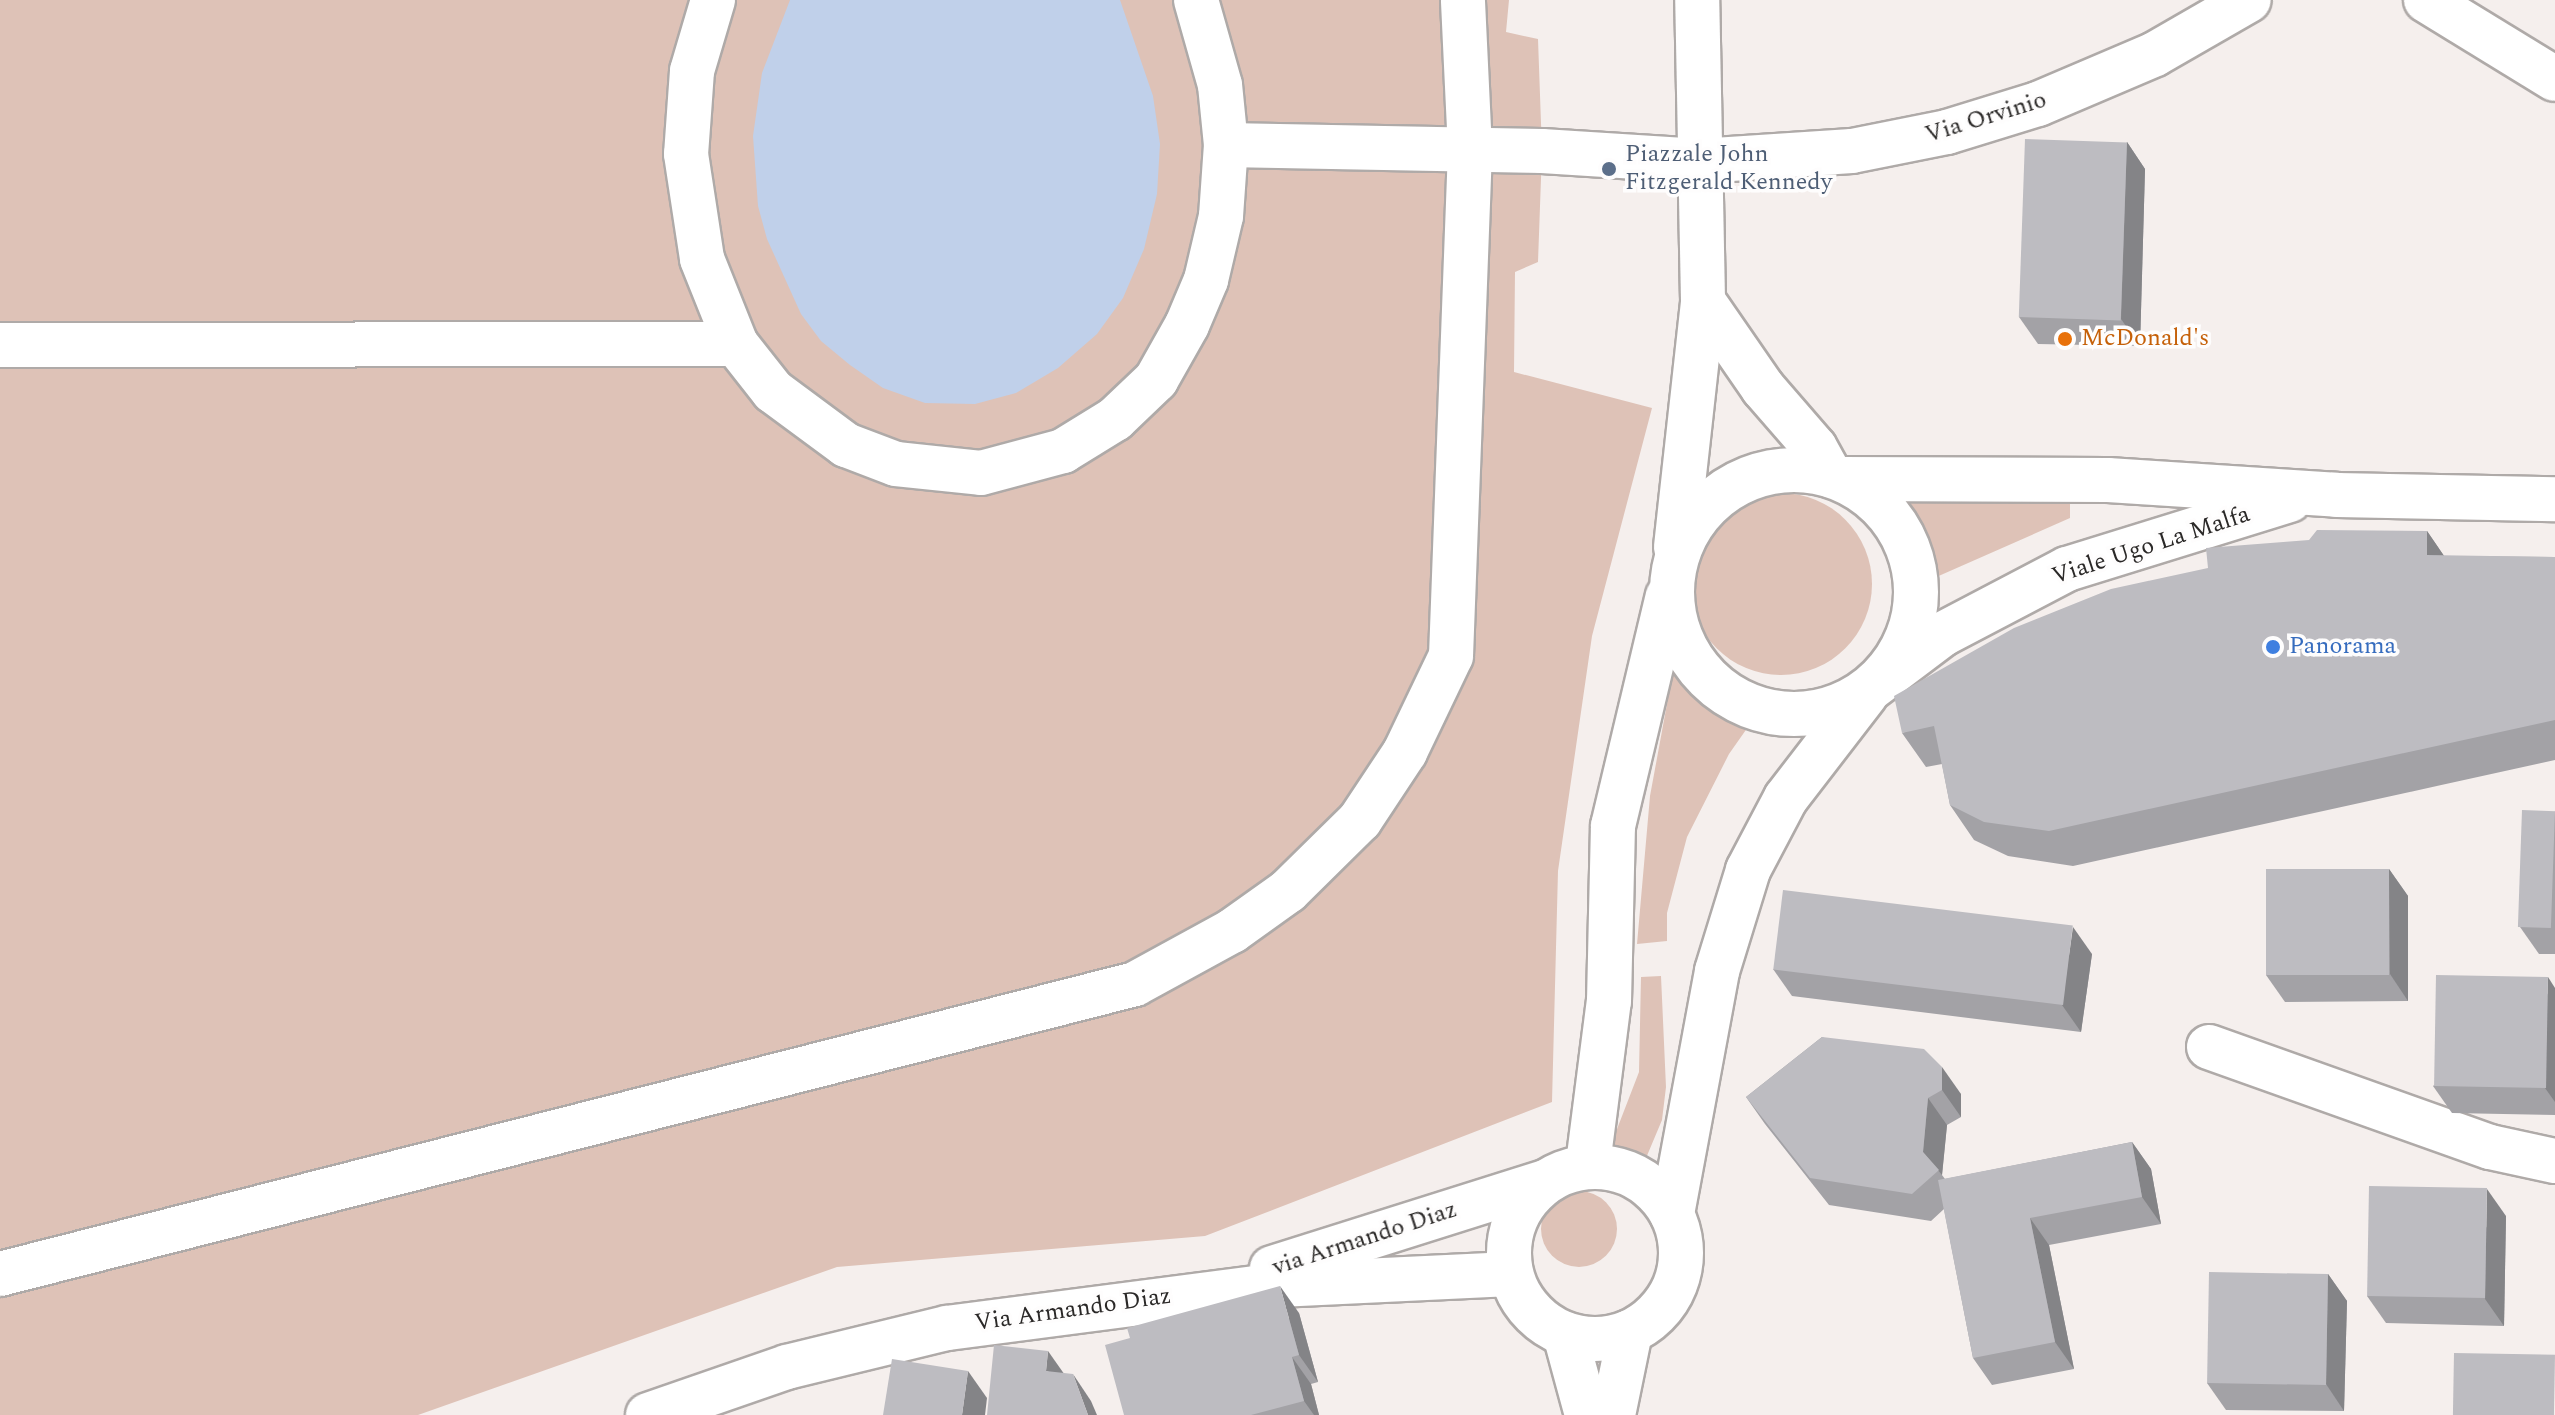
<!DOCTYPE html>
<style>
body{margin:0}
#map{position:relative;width:2555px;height:1415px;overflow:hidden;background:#f5efed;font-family:Spectral,serif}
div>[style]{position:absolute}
.green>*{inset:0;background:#dec2b7}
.round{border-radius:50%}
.water>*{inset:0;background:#c0d0ea}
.roads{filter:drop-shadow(2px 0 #afaaa8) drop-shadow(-2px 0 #afaaa8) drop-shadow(0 2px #afaaa8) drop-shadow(0 -2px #afaaa8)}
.minor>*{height:44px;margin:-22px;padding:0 22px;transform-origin:22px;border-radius:22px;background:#fff}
.major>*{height:44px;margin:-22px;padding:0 22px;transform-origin:22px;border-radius:22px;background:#fff}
.major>.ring{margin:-22px;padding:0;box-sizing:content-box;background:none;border:44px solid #fff;border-radius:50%}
.wall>*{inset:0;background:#a3a2a6}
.shaded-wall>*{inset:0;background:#848487}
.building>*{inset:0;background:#bdbcc1;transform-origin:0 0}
.dots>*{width:22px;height:22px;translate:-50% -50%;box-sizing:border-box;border:4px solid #fefdfd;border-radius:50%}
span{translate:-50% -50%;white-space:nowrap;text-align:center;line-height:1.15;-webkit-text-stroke:7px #fefdfd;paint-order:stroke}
.street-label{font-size:24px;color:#2a2827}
.service-label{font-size:24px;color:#4e5e75}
.left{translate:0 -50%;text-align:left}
.food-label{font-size:24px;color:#c56008}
.shop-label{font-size:24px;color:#366cbe}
</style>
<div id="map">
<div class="green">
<div style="clip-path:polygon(0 0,1509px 0,1506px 32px,1538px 39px,1542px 151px,1538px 262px,1515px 272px,1514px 372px,1652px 408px,1592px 636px,1558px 871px,1552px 1102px,1205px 1236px,837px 1267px,418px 1415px,0 1415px)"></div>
<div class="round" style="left:1690px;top:493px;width:182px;height:182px"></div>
<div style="clip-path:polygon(1894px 497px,2070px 498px,2070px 518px,1925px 582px,1911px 525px)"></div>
<div style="clip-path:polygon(1674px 666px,1714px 697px,1755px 717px,1729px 754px,1687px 837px,1667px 913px,1667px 941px,1637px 944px,1650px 796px)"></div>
<div style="clip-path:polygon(1661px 976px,1666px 1087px,1662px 1120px,1641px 1170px,1607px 1155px,1639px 1072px,1641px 977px)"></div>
<div class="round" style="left:1541px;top:1191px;width:76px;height:76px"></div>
</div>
<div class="water">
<div style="clip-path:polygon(790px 0,1120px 0,1153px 96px,1160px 144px,1157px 194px,1144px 249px,1123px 298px,1097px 334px,1058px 368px,1016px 393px,975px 404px,925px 403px,883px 388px,850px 365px,821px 341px,801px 314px,767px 239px,758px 206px,753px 136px,762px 73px)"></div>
</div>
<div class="roads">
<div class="minor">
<div style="left:713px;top:0;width:74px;rotate:106.5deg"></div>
<div style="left:692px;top:71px;width:83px;rotate:94.1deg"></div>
<div style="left:686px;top:154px;width:106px;rotate:81.3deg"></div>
<div style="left:702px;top:259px;width:92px;rotate:68.2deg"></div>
<div style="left:736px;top:344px;width:60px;rotate:51.8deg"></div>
<div style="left:773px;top:391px;width:91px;rotate:36.5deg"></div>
<div style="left:846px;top:445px;width:53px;rotate:20.8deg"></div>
<div style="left:896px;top:464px;width:85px;rotate:6deg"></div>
<div style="left:981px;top:473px;width:85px;rotate:-15deg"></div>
<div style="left:1063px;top:451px;width:61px;rotate:-31.6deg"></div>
<div style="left:1115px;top:419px;width:57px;rotate:-43.6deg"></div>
<div style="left:1156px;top:380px;width:63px;rotate:-60.6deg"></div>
<div style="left:1187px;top:325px;width:49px;rotate:-67.1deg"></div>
<div style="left:1206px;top:280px;width:66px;rotate:-76.8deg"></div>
<div style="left:1221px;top:216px;width:71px;rotate:-86deg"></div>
<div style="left:1226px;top:145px;width:60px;rotate:-95.7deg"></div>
<div style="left:1220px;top:85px;width:88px;rotate:-105.8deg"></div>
<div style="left:2426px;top:0;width:151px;rotate:31.5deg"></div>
<div style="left:1226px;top:145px;width:316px;rotate:1.1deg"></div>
<div style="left:1542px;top:151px;width:158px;rotate:3.6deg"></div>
<div style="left:1700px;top:161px;width:152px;rotate:-3.8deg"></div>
<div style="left:1852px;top:151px;width:97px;rotate:-11.3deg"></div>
<div style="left:1947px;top:132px;width:95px;rotate:-17.1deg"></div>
<div style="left:2038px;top:104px;width:127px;rotate:-23.1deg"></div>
<div style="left:2155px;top:54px;width:108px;rotate:-29.9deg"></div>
<div style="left:0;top:345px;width:736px;rotate:-0.08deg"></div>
<div style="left:1843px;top:479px;width:265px;rotate:0.2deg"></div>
<div style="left:2108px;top:480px;width:229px;rotate:3.7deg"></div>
<div style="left:2337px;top:495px;width:218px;rotate:1.1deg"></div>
<div style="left:1870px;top:689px;width:91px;rotate:-37deg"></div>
<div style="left:1943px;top:634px;width:140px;rotate:-27.7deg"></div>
<div style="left:2067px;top:569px;width:233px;rotate:-17.2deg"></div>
<div style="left:2209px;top:1047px;width:298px;rotate:19.6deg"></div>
<div style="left:2490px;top:1147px;width:66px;rotate:12.2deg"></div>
<div style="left:1272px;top:1268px;width:286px;rotate:-17.5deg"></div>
<div style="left:0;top:1274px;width:1171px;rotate:-14.33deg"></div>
<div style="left:1135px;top:984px;width:111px;rotate:-28.7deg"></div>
<div style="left:1232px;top:931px;width:69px;rotate:-35.5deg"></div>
<div style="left:1288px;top:891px;width:101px;rotate:-44.6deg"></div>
<div style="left:1360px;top:820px;width:82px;rotate:-56.5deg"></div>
<div style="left:1405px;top:752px;width:106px;rotate:-64.4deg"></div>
<div style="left:1451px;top:656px;width:506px;rotate:-87.85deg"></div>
<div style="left:1470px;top:150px;width:150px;rotate:-92.7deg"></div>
<div style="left:648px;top:1415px;width:147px;rotate:-19.1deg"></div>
<div style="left:787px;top:1367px;width:165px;rotate:-13.7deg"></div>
<div style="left:947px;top:1328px;width:335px;rotate:-7.4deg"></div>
<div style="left:1279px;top:1285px;width:231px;rotate:-2.7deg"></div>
</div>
<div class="major">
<div style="left:1703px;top:301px;width:106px;rotate:55.4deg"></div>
<div style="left:1763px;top:388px;width:79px;rotate:49.1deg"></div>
<div style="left:1815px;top:448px;width:31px;rotate:61deg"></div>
<div class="ring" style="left:1672px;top:470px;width:200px;height:200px"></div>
<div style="left:1676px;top:547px;width:247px;rotate:-83.7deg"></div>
<div style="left:1703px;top:301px;width:301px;rotate:-91.1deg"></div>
<div style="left:1588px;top:1164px;width:164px;rotate:-82.7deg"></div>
<div style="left:1609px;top:1001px;width:175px;rotate:-88.7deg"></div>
<div style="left:1613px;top:826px;width:236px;rotate:-76.6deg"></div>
<div class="ring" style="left:1509px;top:1167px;width:128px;height:128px"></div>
<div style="left:1672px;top:1214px;width:247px;rotate:-79.5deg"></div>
<div style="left:1717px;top:971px;width:106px;rotate:-72.9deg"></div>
<div style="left:1748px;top:870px;width:81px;rotate:-62.2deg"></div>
<div style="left:1786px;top:798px;width:131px;rotate:-52.4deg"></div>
<div style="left:1565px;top:1334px;width:84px;rotate:74.8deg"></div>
<div style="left:1613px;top:1415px;width:85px;rotate:-78.4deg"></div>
</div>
</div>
<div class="wall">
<div style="clip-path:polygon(2127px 142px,2145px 169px,2140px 346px,2038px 344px,2019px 317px)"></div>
<div style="clip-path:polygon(2427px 531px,2444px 556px,2555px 557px,2555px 760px,2073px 866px,2008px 856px,1974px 840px,1950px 805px,1942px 764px,1926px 767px,1902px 733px)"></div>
<div style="clip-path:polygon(2555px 811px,2555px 954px,2539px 954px,2520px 927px)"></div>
<div style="clip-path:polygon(2389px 869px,2408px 896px,2408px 1001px,2285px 1002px,2266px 975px)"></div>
<div style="clip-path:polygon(2092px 954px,2081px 1032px,1792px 996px,1773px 969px)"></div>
<div style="clip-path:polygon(2555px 988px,2555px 1115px,2452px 1113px,2433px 1086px)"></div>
<div style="clip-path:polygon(1822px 1037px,1961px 1094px,1961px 1117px,1947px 1125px,1942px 1175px,1945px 1179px,2132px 1142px,2151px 1169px,2161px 1224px,2049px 1245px,2074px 1369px,1992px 1385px,1973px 1358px,1944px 1209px,1931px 1221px,1829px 1205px,1765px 1124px,1746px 1097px)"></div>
<div style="clip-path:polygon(2506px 1216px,2504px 1326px,2386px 1323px,2367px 1296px)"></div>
<div style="clip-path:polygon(2328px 1274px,2347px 1301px,2344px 1411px,2226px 1410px,2207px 1383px)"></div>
<div style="clip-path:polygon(1299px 1313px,1318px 1382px,1311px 1384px,1319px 1415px,1124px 1415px)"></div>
</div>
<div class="shaded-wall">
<div style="clip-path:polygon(2127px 142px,2145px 169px,2140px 346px,2121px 319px)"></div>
<div style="clip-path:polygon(2427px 531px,2451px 566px,2427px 555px)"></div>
<div style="clip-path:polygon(2389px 869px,2408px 896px,2408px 1001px,2390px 974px)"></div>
<div style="clip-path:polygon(2073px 927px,2092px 954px,2081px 1032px,2062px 1005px)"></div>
<div style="clip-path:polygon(2548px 977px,2555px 988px,2555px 1102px,2545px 1088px)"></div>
<div style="clip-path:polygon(1942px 1067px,1961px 1094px,1961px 1117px,1942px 1090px)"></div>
<div style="clip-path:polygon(1928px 1098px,1947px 1125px,1942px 1175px,1923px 1152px)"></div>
<div style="clip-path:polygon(2132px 1142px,2151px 1169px,2161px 1224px,2142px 1197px)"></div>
<div style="clip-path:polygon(2487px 1189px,2506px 1216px,2504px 1326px,2485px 1299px)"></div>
<div style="clip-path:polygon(2030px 1218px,2049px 1245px,2074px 1369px,2055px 1342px)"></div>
<div style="clip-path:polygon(2328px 1274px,2347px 1301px,2344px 1411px,2326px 1384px)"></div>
<div style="clip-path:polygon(1280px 1286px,1299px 1313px,1318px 1382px,1299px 1355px)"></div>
<div style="clip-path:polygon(1048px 1351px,1067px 1378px,1046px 1371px)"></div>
<div style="clip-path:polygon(1292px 1357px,1311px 1384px,1319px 1415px,1314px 1415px,1304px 1401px)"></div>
<div style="clip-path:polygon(968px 1371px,987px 1398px,985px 1415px,962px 1415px)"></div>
<div style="clip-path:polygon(1073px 1374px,1091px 1401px,1097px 1415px,1088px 1415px)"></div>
</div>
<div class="building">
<div style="left:2025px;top:139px;width:102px;height:178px;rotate:2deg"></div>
<div style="clip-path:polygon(2317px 530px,2427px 531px,2427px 555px,2555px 557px,2555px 720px,2049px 831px,1984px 822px,1950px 805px,1934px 726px,1902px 733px,1894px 696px,2014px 628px,2111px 589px,2208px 568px,2206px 548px,2309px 540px)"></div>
<div style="left:2522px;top:810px;width:33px;height:117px;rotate:2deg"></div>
<div style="left:2266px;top:869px;width:123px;height:106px"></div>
<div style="left:1783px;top:890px;width:292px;height:80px;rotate:7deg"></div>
<div style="left:2436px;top:975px;width:112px;height:111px;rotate:1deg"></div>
<div style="clip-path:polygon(1822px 1037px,1924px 1049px,1942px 1067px,1942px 1090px,1928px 1098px,1923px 1152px,1939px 1170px,1912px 1194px,1810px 1178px,1746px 1097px)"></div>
<div style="clip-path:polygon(2132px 1142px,2142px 1197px,2030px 1218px,2055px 1342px,1973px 1358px,1938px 1180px)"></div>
<div style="left:2369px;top:1186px;width:118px;height:110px;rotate:1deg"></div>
<div style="left:2209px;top:1272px;width:119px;height:111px;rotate:1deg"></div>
<div style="clip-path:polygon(1280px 1286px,1299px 1355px,1292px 1357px,1304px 1401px,1251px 1415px,1124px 1415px,1105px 1345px,1130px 1338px,1127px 1328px)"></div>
<div style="clip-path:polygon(994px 1345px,1048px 1351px,1046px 1371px,1073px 1374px,1088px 1415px,987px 1415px)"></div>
<div style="left:2454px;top:1353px;width:101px;height:62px;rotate:1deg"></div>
<div style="clip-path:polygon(892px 1359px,968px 1371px,962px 1415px,883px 1415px)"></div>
</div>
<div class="dots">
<div style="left:1609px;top:169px;background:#5c6f8a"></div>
<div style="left:2065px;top:339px;background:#e8710a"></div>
<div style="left:2273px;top:647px;background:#3f7fe0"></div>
</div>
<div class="street-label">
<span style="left:1986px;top:118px;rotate:-17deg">Via Orvinio</span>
<span style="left:2151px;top:546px;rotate:-18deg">Viale Ugo La Malfa</span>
<span style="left:1365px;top:1239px;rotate:-18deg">via Armando Diaz</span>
<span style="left:1073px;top:1310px;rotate:-8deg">Via Armando Diaz</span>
</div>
<div class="service-label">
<span class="left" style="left:1625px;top:169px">Piazzale John<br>Fitzgerald Kennedy</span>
</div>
<div class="food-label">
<span class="left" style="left:2081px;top:339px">McDonald's</span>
</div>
<div class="shop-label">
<span class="left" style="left:2289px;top:647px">Panorama</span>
</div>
</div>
